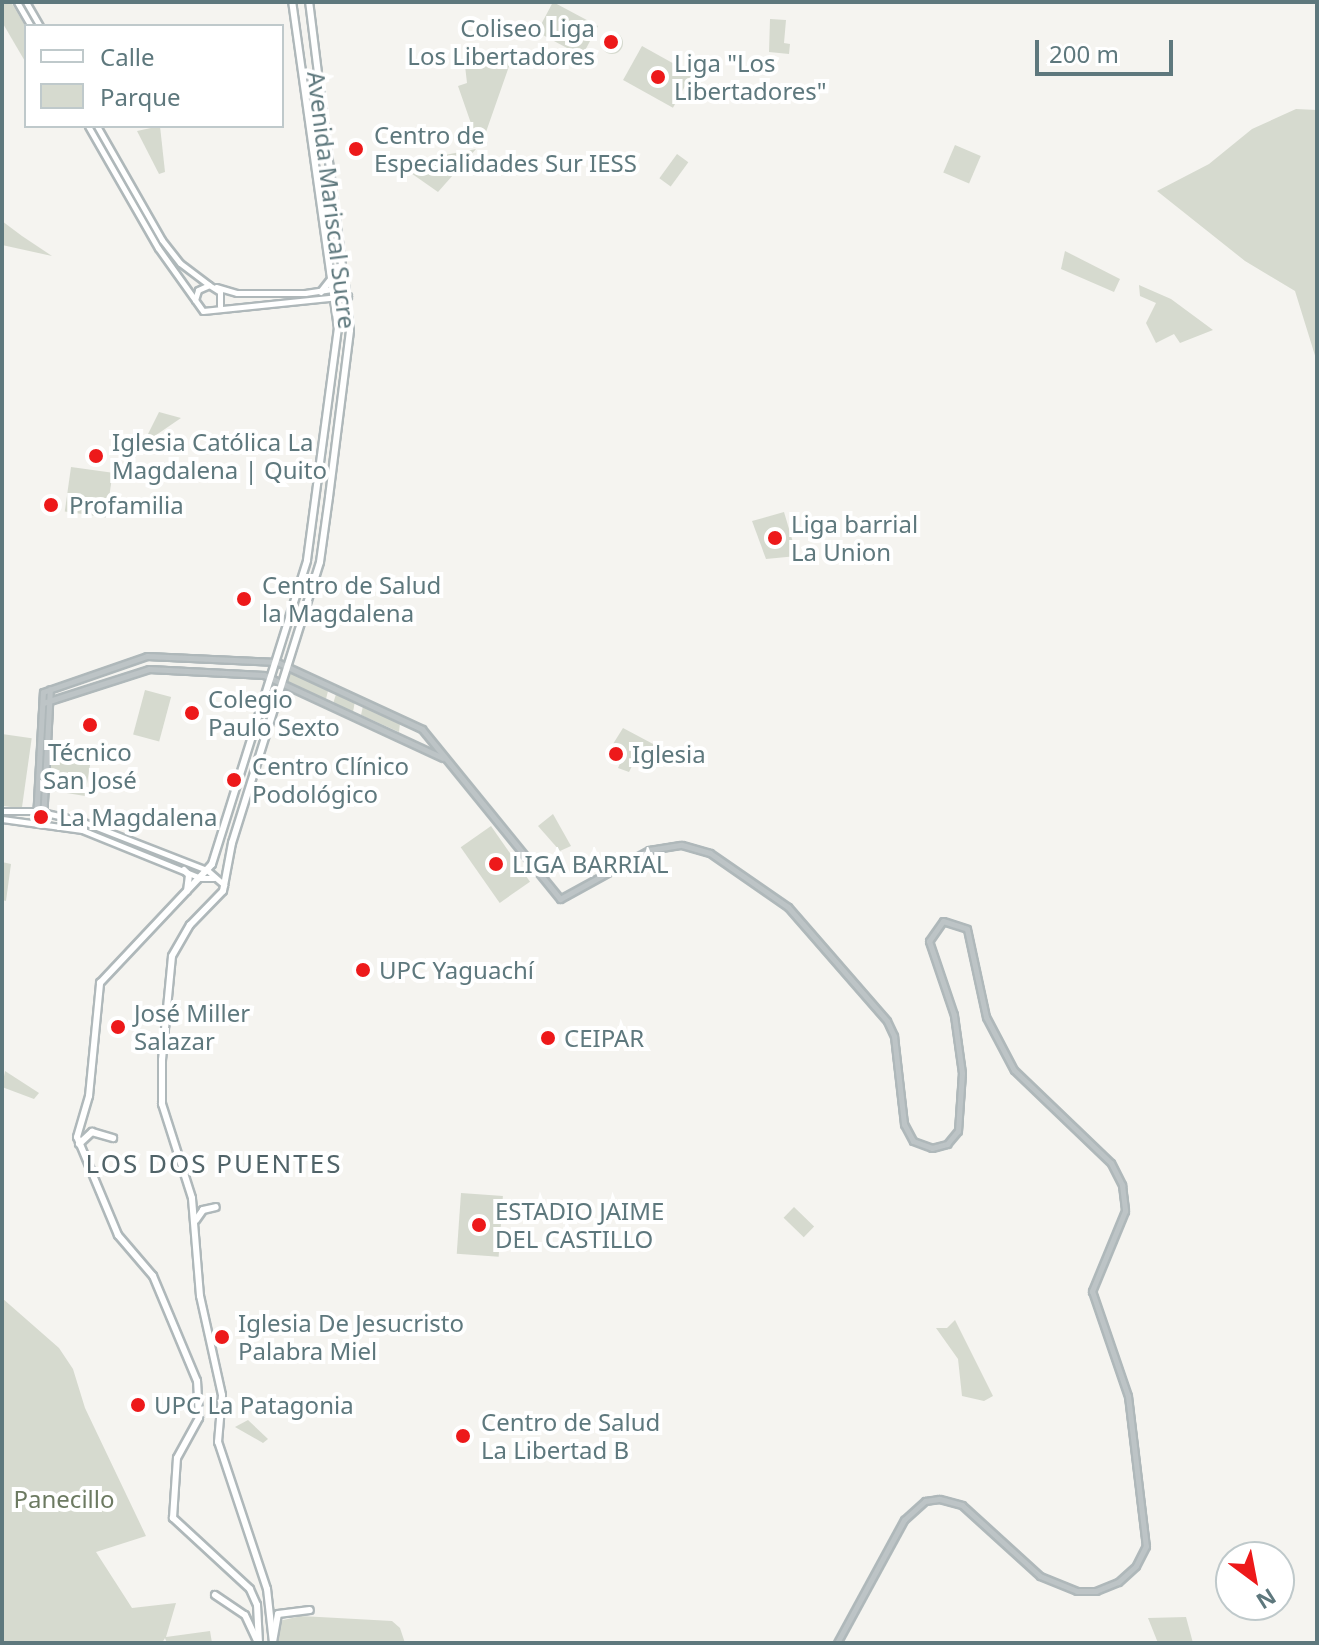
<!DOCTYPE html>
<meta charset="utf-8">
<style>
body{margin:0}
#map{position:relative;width:1319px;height:1645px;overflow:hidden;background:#f5f4f0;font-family:"Noto Sans",sans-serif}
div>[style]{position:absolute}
.green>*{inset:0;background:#d6dacf;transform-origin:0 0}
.round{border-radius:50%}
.roads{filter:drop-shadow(2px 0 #afb8ba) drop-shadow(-2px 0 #afb8ba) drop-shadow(0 2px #afb8ba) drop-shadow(0 -2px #afb8ba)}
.tertiary>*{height:5px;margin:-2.5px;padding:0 2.5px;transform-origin:2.5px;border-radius:2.5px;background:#bdc4c6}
.secondary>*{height:5px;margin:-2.5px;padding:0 2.5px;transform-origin:2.5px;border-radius:2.5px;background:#fff}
.primary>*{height:6px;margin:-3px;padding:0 3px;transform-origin:3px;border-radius:3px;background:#fff}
.dots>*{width:22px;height:22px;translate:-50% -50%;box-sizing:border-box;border:4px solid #fff;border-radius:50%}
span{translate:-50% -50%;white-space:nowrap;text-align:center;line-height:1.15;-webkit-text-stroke:8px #fff;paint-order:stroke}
.poi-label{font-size:24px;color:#5e787d}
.right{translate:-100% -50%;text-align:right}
.left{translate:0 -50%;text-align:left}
.street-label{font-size:24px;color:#5e787d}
.park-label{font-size:24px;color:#6c7a61}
.neighbourhood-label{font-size:26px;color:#506368;letter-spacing:2px}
.frame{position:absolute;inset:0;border:4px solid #5e787d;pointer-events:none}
.legend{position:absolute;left:24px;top:24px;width:260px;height:104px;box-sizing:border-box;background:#fff;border:2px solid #bfc9cb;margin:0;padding:10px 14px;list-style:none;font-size:24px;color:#5e787d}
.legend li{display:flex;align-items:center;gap:16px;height:40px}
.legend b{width:40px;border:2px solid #bfc9cb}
.north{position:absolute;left:1215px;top:1541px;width:80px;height:80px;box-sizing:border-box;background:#fff;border:2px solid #bfc9cb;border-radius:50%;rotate:148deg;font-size:22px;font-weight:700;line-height:32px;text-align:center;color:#5e787d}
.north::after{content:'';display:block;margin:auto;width:28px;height:36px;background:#ed191a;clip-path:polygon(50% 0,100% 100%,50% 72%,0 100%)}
.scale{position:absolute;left:1035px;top:40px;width:138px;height:36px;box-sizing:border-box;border:4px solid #5e787d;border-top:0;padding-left:10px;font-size:24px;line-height:28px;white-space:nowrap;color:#5e787d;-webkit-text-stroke:6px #fff;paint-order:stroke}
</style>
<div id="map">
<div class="green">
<div style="clip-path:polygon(2px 2px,11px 2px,26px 27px,26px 63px,2px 22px)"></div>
<div style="left:553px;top:2px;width:51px;height:34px;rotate:28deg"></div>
<div style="clip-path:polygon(770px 19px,786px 20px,784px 43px,790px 44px,789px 54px,769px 52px)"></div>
<div class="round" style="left:601px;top:32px;width:22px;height:22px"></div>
<div style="left:642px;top:46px;width:57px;height:39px;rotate:29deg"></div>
<div style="clip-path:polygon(513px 55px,486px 132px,474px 132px,458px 86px,467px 83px,464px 57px)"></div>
<div style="clip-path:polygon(1296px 109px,1317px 110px,1317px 362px,1295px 291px,1245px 261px,1157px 191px,1209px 164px,1252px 129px)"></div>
<div style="clip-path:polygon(160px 126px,165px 172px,159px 174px,137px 131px)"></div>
<div style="left:955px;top:145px;width:28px;height:30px;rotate:23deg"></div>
<div style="clip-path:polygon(476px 149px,438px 192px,398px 164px)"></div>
<div style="left:677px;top:154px;width:14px;height:30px;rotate:36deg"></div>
<div style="clip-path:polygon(2px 221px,22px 236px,52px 256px,2px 245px)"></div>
<div style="clip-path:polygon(1065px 251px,1120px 279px,1114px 292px,1061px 269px)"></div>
<div style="clip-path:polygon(1139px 285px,1171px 299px,1213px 330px,1180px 343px,1174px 334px,1156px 343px,1146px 323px,1156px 303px,1140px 296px)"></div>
<div style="clip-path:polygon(159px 412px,181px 418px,143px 444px)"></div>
<div style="left:71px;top:467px;width:42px;height:45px;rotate:8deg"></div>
<div style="clip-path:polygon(784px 512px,797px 556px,766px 559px,752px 521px)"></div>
<div style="clip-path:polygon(288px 671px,328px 691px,326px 699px,284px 681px)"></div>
<div style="left:145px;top:690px;width:27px;height:46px;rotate:15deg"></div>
<div style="clip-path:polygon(336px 694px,355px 701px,353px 712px,333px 704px)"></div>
<div style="clip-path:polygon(363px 706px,400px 723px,399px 732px,361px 715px)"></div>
<div style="clip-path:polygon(623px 728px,655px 745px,646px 755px,639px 752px,629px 772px,618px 768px,626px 750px,613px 744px)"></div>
<div style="left:2px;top:734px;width:30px;height:71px;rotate:8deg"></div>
<div style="clip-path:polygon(51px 742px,92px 753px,85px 796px,48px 790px)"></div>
<div style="clip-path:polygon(553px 814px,571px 846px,560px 851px,538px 826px)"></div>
<div style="left:491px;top:826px;width:68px;height:37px;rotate:55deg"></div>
<div style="clip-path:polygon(2px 862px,11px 864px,6px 901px,2px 900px)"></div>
<div style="clip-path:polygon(5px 1071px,39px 1093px,34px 1099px,2px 1087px)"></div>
<div style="left:461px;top:1193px;width:42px;height:61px;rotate:4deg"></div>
<div style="left:794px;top:1207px;width:28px;height:15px;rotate:44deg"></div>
<div style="clip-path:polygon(2px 1298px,59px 1348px,73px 1369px,85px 1408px,146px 1536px,96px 1552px,132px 1608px,176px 1603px,166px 1637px,210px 1631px,212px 1643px,167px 1643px,165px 1638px,162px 1643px,2px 1643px)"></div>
<div style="clip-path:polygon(955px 1320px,993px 1396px,984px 1401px,962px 1396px,958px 1359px,936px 1328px,947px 1328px)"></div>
<div style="clip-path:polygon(248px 1420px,268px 1439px,263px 1443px,235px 1427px)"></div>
<div style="clip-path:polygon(301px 1616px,392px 1621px,400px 1628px,405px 1643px,277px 1643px,279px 1621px)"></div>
<div style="clip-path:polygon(1186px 1617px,1193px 1643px,1158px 1643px,1148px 1618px)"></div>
</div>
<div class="roads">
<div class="tertiary">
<div style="left:43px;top:703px;width:111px;rotate:-17.8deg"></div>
<div style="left:149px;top:669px;width:115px;rotate:3deg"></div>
<div style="left:264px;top:675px;width:197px;rotate:24.9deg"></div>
<div style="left:36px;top:820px;width:128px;rotate:-86.9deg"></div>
<div style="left:43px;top:692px;width:110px;rotate:-19.1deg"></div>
<div style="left:147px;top:656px;width:130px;rotate:2.6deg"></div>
<div style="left:277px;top:662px;width:160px;rotate:24.8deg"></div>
<div style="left:422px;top:729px;width:219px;rotate:50.9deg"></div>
<div style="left:560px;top:899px;width:102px;rotate:-28.8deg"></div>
<div style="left:649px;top:850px;width:33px;rotate:-9deg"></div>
<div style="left:682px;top:845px;width:29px;rotate:16deg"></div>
<div style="left:710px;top:853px;width:95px;rotate:34.7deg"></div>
<div style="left:788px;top:907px;width:151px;rotate:49deg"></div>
<div style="left:887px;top:1021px;width:17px;rotate:65deg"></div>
<div style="left:894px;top:1036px;width:89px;rotate:83.5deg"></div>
<div style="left:904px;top:1124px;width:19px;rotate:62deg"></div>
<div style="left:913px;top:1141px;width:20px;rotate:20deg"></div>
<div style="left:932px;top:1148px;width:16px;rotate:-15deg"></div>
<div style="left:947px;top:1144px;width:17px;rotate:-50deg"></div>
<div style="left:958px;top:1131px;width:58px;rotate:-86.1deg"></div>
<div style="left:962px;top:1073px;width:59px;rotate:-97.9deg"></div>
<div style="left:954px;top:1015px;width:78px;rotate:-108.7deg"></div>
<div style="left:929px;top:941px;width:24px;rotate:-55deg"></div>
<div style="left:943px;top:921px;width:25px;rotate:18deg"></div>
<div style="left:967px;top:929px;width:90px;rotate:77.8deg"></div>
<div style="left:986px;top:1017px;width:60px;rotate:62.2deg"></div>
<div style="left:1014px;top:1070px;width:134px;rotate:43.8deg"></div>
<div style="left:1111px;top:1163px;width:25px;rotate:63deg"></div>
<div style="left:1122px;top:1185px;width:26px;rotate:83deg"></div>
<div style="left:1125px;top:1211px;width:87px;rotate:112.4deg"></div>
<div style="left:1092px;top:1291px;width:111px;rotate:71.1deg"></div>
<div style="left:1128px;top:1396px;width:151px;rotate:83.2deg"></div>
<div style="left:1146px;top:1546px;width:22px;rotate:117deg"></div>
<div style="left:1136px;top:1566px;width:24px;rotate:138deg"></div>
<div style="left:1118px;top:1582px;width:24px;rotate:158deg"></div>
<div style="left:1096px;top:1591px;width:19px;rotate:180deg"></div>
<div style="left:1077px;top:1591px;width:40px;rotate:-158deg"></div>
<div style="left:1040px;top:1576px;width:105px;rotate:-137.7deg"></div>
<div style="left:962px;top:1505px;width:24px;rotate:-165deg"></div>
<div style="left:939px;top:1499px;width:14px;rotate:172deg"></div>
<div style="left:925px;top:1501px;width:28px;rotate:138deg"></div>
<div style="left:904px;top:1520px;width:140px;rotate:118.6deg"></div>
<div style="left:43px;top:821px;width:132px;rotate:-87deg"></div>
</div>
<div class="secondary">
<div style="left:17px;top:2px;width:28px;rotate:60deg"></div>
<div style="left:26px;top:2px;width:28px;rotate:60deg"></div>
<div style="left:88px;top:126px;width:141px;rotate:60.2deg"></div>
<div style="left:158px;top:248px;width:77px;rotate:54.5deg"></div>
<div style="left:203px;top:311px;width:146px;rotate:-5.9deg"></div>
<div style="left:97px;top:126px;width:131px;rotate:60.3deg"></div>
<div style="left:162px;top:240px;width:29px;rotate:52deg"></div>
<div style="left:180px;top:263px;width:36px;rotate:37deg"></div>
<div style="left:216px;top:287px;width:22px;rotate:16deg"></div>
<div style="left:237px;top:293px;width:68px"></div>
<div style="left:305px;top:293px;width:41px;rotate:-8.3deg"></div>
<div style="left:195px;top:300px;width:10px;rotate:-73deg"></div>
<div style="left:198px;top:290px;width:12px;rotate:-24deg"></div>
<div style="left:209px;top:285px;width:13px;rotate:32deg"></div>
<div style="left:220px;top:292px;width:14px;rotate:90deg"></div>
<div style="left:2px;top:811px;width:35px"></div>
<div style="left:37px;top:811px;width:45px;rotate:12.8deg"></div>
<div style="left:81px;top:821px;width:135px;rotate:21.3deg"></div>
<div style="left:207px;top:870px;width:23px;rotate:41deg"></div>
<div style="left:2px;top:819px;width:81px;rotate:7.8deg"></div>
<div style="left:82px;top:830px;width:128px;rotate:22deg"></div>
<div style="left:201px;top:878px;width:13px"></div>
</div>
<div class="primary">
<div style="left:321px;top:292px;width:18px;rotate:-52deg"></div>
<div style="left:184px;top:870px;width:7px;rotate:45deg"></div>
<div style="left:189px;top:875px;width:16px;rotate:97deg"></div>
<div style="left:79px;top:1144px;width:18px;rotate:-43deg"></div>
<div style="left:92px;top:1132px;width:22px;rotate:16deg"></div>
<div style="left:196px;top:1220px;width:12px;rotate:-55deg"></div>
<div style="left:203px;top:1210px;width:13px;rotate:-13deg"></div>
<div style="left:215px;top:1595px;width:36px;rotate:34deg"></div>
<div style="left:245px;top:1615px;width:29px;rotate:65deg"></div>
<div style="left:273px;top:1642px;width:28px;rotate:-80deg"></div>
<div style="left:278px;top:1614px;width:32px;rotate:-7deg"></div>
<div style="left:259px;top:1643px;width:38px;rotate:-93deg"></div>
<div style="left:257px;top:1605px;width:17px;rotate:-114deg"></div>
<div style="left:250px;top:1589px;width:105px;rotate:-137.3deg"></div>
<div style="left:173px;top:1518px;width:60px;rotate:-86.2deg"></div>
<div style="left:177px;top:1458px;width:46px;rotate:-61.2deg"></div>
<div style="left:199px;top:1418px;width:37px;rotate:-93deg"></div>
<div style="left:197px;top:1381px;width:114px;rotate:-112.7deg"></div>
<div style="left:153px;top:1276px;width:54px;rotate:-130.5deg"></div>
<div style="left:118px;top:1235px;width:106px;rotate:-112.7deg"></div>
<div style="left:77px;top:1137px;width:43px;rotate:-73.7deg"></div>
<div style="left:89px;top:1096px;width:114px;rotate:-84.4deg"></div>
<div style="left:100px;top:983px;width:163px;rotate:-46.7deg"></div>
<div style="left:212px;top:864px;width:318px;rotate:-72.6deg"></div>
<div style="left:307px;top:560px;width:234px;rotate:-82.4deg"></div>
<div style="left:338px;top:328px;width:329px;rotate:-98deg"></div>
<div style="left:273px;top:1643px;width:54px;rotate:-96.3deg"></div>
<div style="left:267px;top:1589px;width:155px;rotate:-108.4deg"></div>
<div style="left:218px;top:1442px;width:47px;rotate:-85.1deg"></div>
<div style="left:222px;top:1395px;width:101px;rotate:-102.5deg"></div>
<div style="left:200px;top:1296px;width:98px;rotate:-94.7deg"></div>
<div style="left:192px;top:1198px;width:99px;rotate:-107.7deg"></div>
<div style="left:162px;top:1104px;width:44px;rotate:-90deg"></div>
<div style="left:162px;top:1060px;width:104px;rotate:-84.5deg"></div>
<div style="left:172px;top:956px;width:36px;rotate:-60deg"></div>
<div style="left:190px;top:925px;width:47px;rotate:-45.9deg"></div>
<div style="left:223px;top:891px;width:49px;rotate:-79.4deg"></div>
<div style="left:232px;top:843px;width:294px;rotate:-72.6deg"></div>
<div style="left:320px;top:562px;width:66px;rotate:-82.1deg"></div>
<div style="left:329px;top:497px;width:168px;rotate:-82.8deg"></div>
<div style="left:350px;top:330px;width:331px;rotate:-97.1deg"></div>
</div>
</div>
<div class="dots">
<div style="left:611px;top:42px;background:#ed191a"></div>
<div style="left:658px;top:77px;background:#ed191a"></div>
<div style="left:356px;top:149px;background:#ed191a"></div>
<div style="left:96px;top:456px;background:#ed191a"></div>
<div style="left:51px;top:505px;background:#ed191a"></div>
<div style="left:775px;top:538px;background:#ed191a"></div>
<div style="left:244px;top:599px;background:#ed191a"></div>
<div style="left:192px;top:713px;background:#ed191a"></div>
<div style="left:90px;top:725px;background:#ed191a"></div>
<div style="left:616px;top:754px;background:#ed191a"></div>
<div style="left:234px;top:780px;background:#ed191a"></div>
<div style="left:41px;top:817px;background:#ed191a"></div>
<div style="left:496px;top:864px;background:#ed191a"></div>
<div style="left:363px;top:970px;background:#ed191a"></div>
<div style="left:118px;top:1027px;background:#ed191a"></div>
<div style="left:548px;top:1038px;background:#ed191a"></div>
<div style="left:479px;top:1225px;background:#ed191a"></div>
<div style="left:222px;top:1337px;background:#ed191a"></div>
<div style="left:138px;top:1405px;background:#ed191a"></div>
<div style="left:463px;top:1436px;background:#ed191a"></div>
</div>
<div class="poi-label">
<span class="right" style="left:595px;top:42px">Coliseo Liga<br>Los Libertadores</span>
<span class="left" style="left:674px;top:77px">Liga "Los<br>Libertadores"</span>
<span class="left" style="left:374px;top:149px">Centro de<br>Especialidades Sur IESS</span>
<span class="left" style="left:112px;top:456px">Iglesia Católica La<br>Magdalena | Quito</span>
<span class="left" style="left:69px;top:505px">Profamilia</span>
<span class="left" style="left:791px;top:538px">Liga barrial<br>La Union</span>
<span class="left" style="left:262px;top:599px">Centro de Salud<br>la Magdalena</span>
<span class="left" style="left:208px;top:713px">Colegio<br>Paulo Sexto</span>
<span style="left:90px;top:766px">Técnico<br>San José</span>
<span class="left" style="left:632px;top:754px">Iglesia</span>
<span class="left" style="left:252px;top:780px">Centro Clínico<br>Podológico</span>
<span class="left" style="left:59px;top:817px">La Magdalena</span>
<span class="left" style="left:512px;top:864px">LIGA BARRIAL</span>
<span class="left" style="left:379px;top:970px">UPC Yaguachí</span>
<span class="left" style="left:134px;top:1027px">José Miller<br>Salazar</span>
<span class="left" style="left:564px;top:1038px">CEIPAR</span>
<span class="left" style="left:495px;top:1225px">ESTADIO JAIME<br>DEL CASTILLO</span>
<span class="left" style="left:238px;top:1337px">Iglesia De Jesucristo<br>Palabra Miel</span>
<span class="left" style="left:154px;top:1405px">UPC La Patagonia</span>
<span class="left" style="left:481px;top:1436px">Centro de Salud<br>La Libertad B</span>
</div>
<div class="street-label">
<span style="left:332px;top:200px;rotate:83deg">Avenida Mariscal Sucre</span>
</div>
<div class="park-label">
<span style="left:64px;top:1499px">Panecillo</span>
</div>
<div class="neighbourhood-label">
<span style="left:214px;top:1164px">LOS DOS PUENTES</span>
</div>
<div class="frame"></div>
<ul class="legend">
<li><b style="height:10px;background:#fff"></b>Calle</li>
<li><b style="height:22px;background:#d6dacf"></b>Parque</li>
</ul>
<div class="north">N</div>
<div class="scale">200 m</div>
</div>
